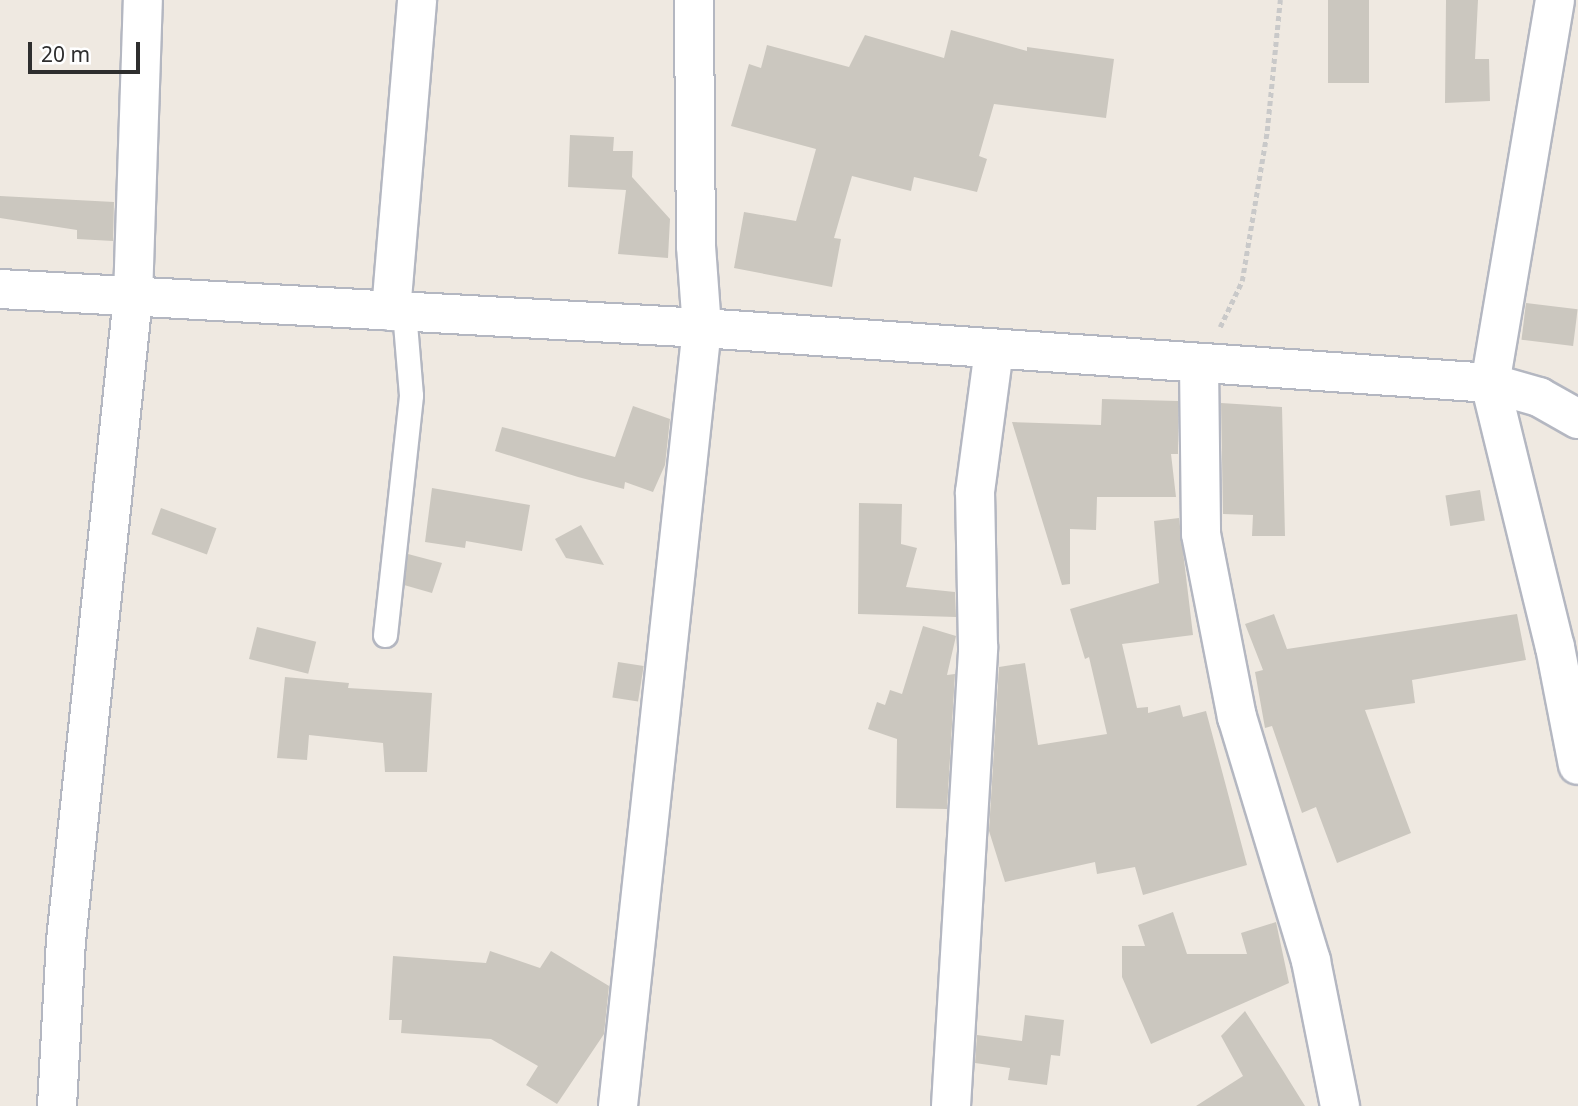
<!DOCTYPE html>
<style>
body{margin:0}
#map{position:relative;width:1578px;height:1106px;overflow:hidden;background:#efe9e1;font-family:"Noto Sans",sans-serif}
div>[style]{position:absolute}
.building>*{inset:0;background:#cbc7bf;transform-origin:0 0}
.path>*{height:4.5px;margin-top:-2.25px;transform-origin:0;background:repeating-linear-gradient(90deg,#c9c9c9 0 5px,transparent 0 8.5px)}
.roads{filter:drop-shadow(2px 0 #b4b7c1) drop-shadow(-2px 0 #b4b7c1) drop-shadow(0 2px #b4b7c1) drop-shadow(0 -2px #b4b7c1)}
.lane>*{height:23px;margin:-11.5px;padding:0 11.5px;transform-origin:11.5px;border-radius:11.5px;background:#fff}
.street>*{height:38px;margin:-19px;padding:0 19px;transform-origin:19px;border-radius:19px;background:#fff}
span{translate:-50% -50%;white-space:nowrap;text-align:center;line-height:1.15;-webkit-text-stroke:5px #fff;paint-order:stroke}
.scale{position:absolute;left:28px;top:42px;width:112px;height:32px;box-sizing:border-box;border:4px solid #2e2e2e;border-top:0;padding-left:9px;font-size:21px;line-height:24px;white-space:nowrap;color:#2e2e2e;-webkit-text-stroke:5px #fff;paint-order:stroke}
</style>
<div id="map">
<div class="building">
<div style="left:1328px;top:0;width:41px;height:83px"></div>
<div style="clip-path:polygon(1446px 0,1478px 0,1475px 59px,1489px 59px,1490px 101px,1445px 103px)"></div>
<div style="clip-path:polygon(951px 30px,1027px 51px,1027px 47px,1114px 59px,1106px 118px,994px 104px,979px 156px,987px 159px,977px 192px,914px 177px,911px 191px,852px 176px,834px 238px,841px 239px,832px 287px,734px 268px,744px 212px,796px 221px,816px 149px,731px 126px,749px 64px,761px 68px,767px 45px,849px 67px,865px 35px,944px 58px)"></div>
<div style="clip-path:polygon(570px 135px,614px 137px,613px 151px,633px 151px,632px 177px,670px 219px,668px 258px,618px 254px,626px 190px,568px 187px)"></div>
<div style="clip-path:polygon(0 196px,114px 202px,113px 241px,77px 239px,77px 230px,0 218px)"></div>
<div style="left:1526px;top:303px;width:52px;height:37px;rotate:7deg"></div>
<div style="clip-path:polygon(1102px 399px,1178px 401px,1178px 454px,1171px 454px,1176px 497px,1097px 497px,1096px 530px,1070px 529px,1070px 584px,1062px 585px,1012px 422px,1101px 425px)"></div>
<div style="clip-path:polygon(1221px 403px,1282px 407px,1285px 536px,1252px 536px,1253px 515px,1223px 514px)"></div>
<div style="clip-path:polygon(633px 406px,670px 419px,665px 465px,653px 492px,625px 482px,624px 489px,578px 477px,495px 451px,502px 427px,615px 457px)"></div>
<div style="clip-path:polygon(432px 488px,530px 505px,522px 551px,466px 541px,465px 548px,425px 542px)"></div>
<div style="left:1480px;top:490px;width:31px;height:35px;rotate:81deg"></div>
<div style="clip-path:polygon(859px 503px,902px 504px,901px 544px,917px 548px,906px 587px,955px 592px,956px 617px,858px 614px)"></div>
<div style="left:161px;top:508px;width:59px;height:28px;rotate:20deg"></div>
<div style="clip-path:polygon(1179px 518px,1193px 635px,1122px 644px,1137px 708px,1148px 707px,1148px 713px,1180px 705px,1183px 717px,1206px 711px,1247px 865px,1143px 895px,1135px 867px,1097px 874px,1095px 862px,1005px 882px,989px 831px,999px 667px,1025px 663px,1038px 745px,1107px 734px,1089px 657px,1085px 659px,1070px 609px,1159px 583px,1154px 521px)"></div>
<div style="clip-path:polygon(581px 525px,604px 565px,566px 558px,555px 539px)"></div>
<div style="clip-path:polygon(408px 554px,442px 563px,432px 593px,404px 585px)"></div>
<div style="clip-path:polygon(1274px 614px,1287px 649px,1517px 614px,1526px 660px,1412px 680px,1415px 703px,1365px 710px,1411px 833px,1337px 863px,1316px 807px,1302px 813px,1272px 726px,1265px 728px,1255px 672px,1263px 670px,1245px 624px)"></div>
<div style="clip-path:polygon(923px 626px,956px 636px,947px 675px,955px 674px,947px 809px,896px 808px,897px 739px,868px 729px,877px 702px,885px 705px,890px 690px,902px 694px)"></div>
<div style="left:257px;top:627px;width:61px;height:33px;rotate:14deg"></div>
<div style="left:618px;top:662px;width:26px;height:36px;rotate:9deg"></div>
<div style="clip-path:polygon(285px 677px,349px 683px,348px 688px,432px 693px,427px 772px,385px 772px,383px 743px,309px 735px,307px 760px,277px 758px)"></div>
<div style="clip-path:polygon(1173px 912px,1187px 954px,1247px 954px,1241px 933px,1276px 922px,1289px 983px,1151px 1044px,1122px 977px,1122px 946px,1145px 946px,1138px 925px)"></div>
<div style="clip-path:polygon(490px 951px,540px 968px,551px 951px,609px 986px,604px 1034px,557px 1104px,526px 1085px,538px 1066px,491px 1039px,401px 1033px,402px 1020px,389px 1020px,393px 956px,486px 963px)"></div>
<div style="clip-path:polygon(1245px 1011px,1282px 1069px,1305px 1106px,1196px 1106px,1243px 1076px,1221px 1036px)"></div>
<div style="clip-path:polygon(1025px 1015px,1064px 1020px,1060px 1056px,1051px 1055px,1047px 1085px,1008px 1080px,1010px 1068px,975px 1063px,977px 1035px,1022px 1041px)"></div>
</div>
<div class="path">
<div style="left:1220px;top:327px;width:51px;rotate:-64.4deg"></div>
<div style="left:1242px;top:281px;width:152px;rotate:-80.5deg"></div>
<div style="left:1267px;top:131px;width:132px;rotate:-84.3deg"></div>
</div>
<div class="roads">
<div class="lane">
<div style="left:385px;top:635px;width:241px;rotate:-83.8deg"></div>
<div style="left:411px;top:395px;width:84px;rotate:-94.8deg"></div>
</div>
<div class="street">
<div style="left:1555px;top:0;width:388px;rotate:99.6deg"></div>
<div style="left:1490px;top:383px;width:272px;rotate:76.2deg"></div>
<div style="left:1555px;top:647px;width:120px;rotate:79deg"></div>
<div style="left:0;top:289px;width:703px;rotate:3.18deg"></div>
<div style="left:702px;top:328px;width:790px;rotate:3.99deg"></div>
<div style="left:1490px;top:383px;width:51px;rotate:15.9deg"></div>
<div style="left:1539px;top:397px;width:45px;rotate:29.4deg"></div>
<div style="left:391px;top:311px;width:312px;rotate:-85.2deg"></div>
<div style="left:1199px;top:365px;width:169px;rotate:89.3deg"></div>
<div style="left:1201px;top:534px;width:187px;rotate:78.9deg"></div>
<div style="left:1237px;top:717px;width:255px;rotate:73.1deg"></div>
<div style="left:1311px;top:961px;width:148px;rotate:78.7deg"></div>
<div style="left:57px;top:1106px;width:165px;rotate:-86.9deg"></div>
<div style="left:66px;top:941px;width:647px;rotate:-84.06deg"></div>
<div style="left:133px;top:297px;width:297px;rotate:-88.1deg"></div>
<div style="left:618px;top:1106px;width:783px;rotate:-83.84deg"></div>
<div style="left:702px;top:328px;width:82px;rotate:-94.2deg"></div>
<div style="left:696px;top:246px;width:246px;rotate:-90.5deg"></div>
<div style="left:951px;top:1106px;width:460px;rotate:-86.6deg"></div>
<div style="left:978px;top:647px;width:155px;rotate:-91.1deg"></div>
<div style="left:975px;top:492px;width:143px;rotate:-82.4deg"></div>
</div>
</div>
<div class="scale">20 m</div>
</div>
